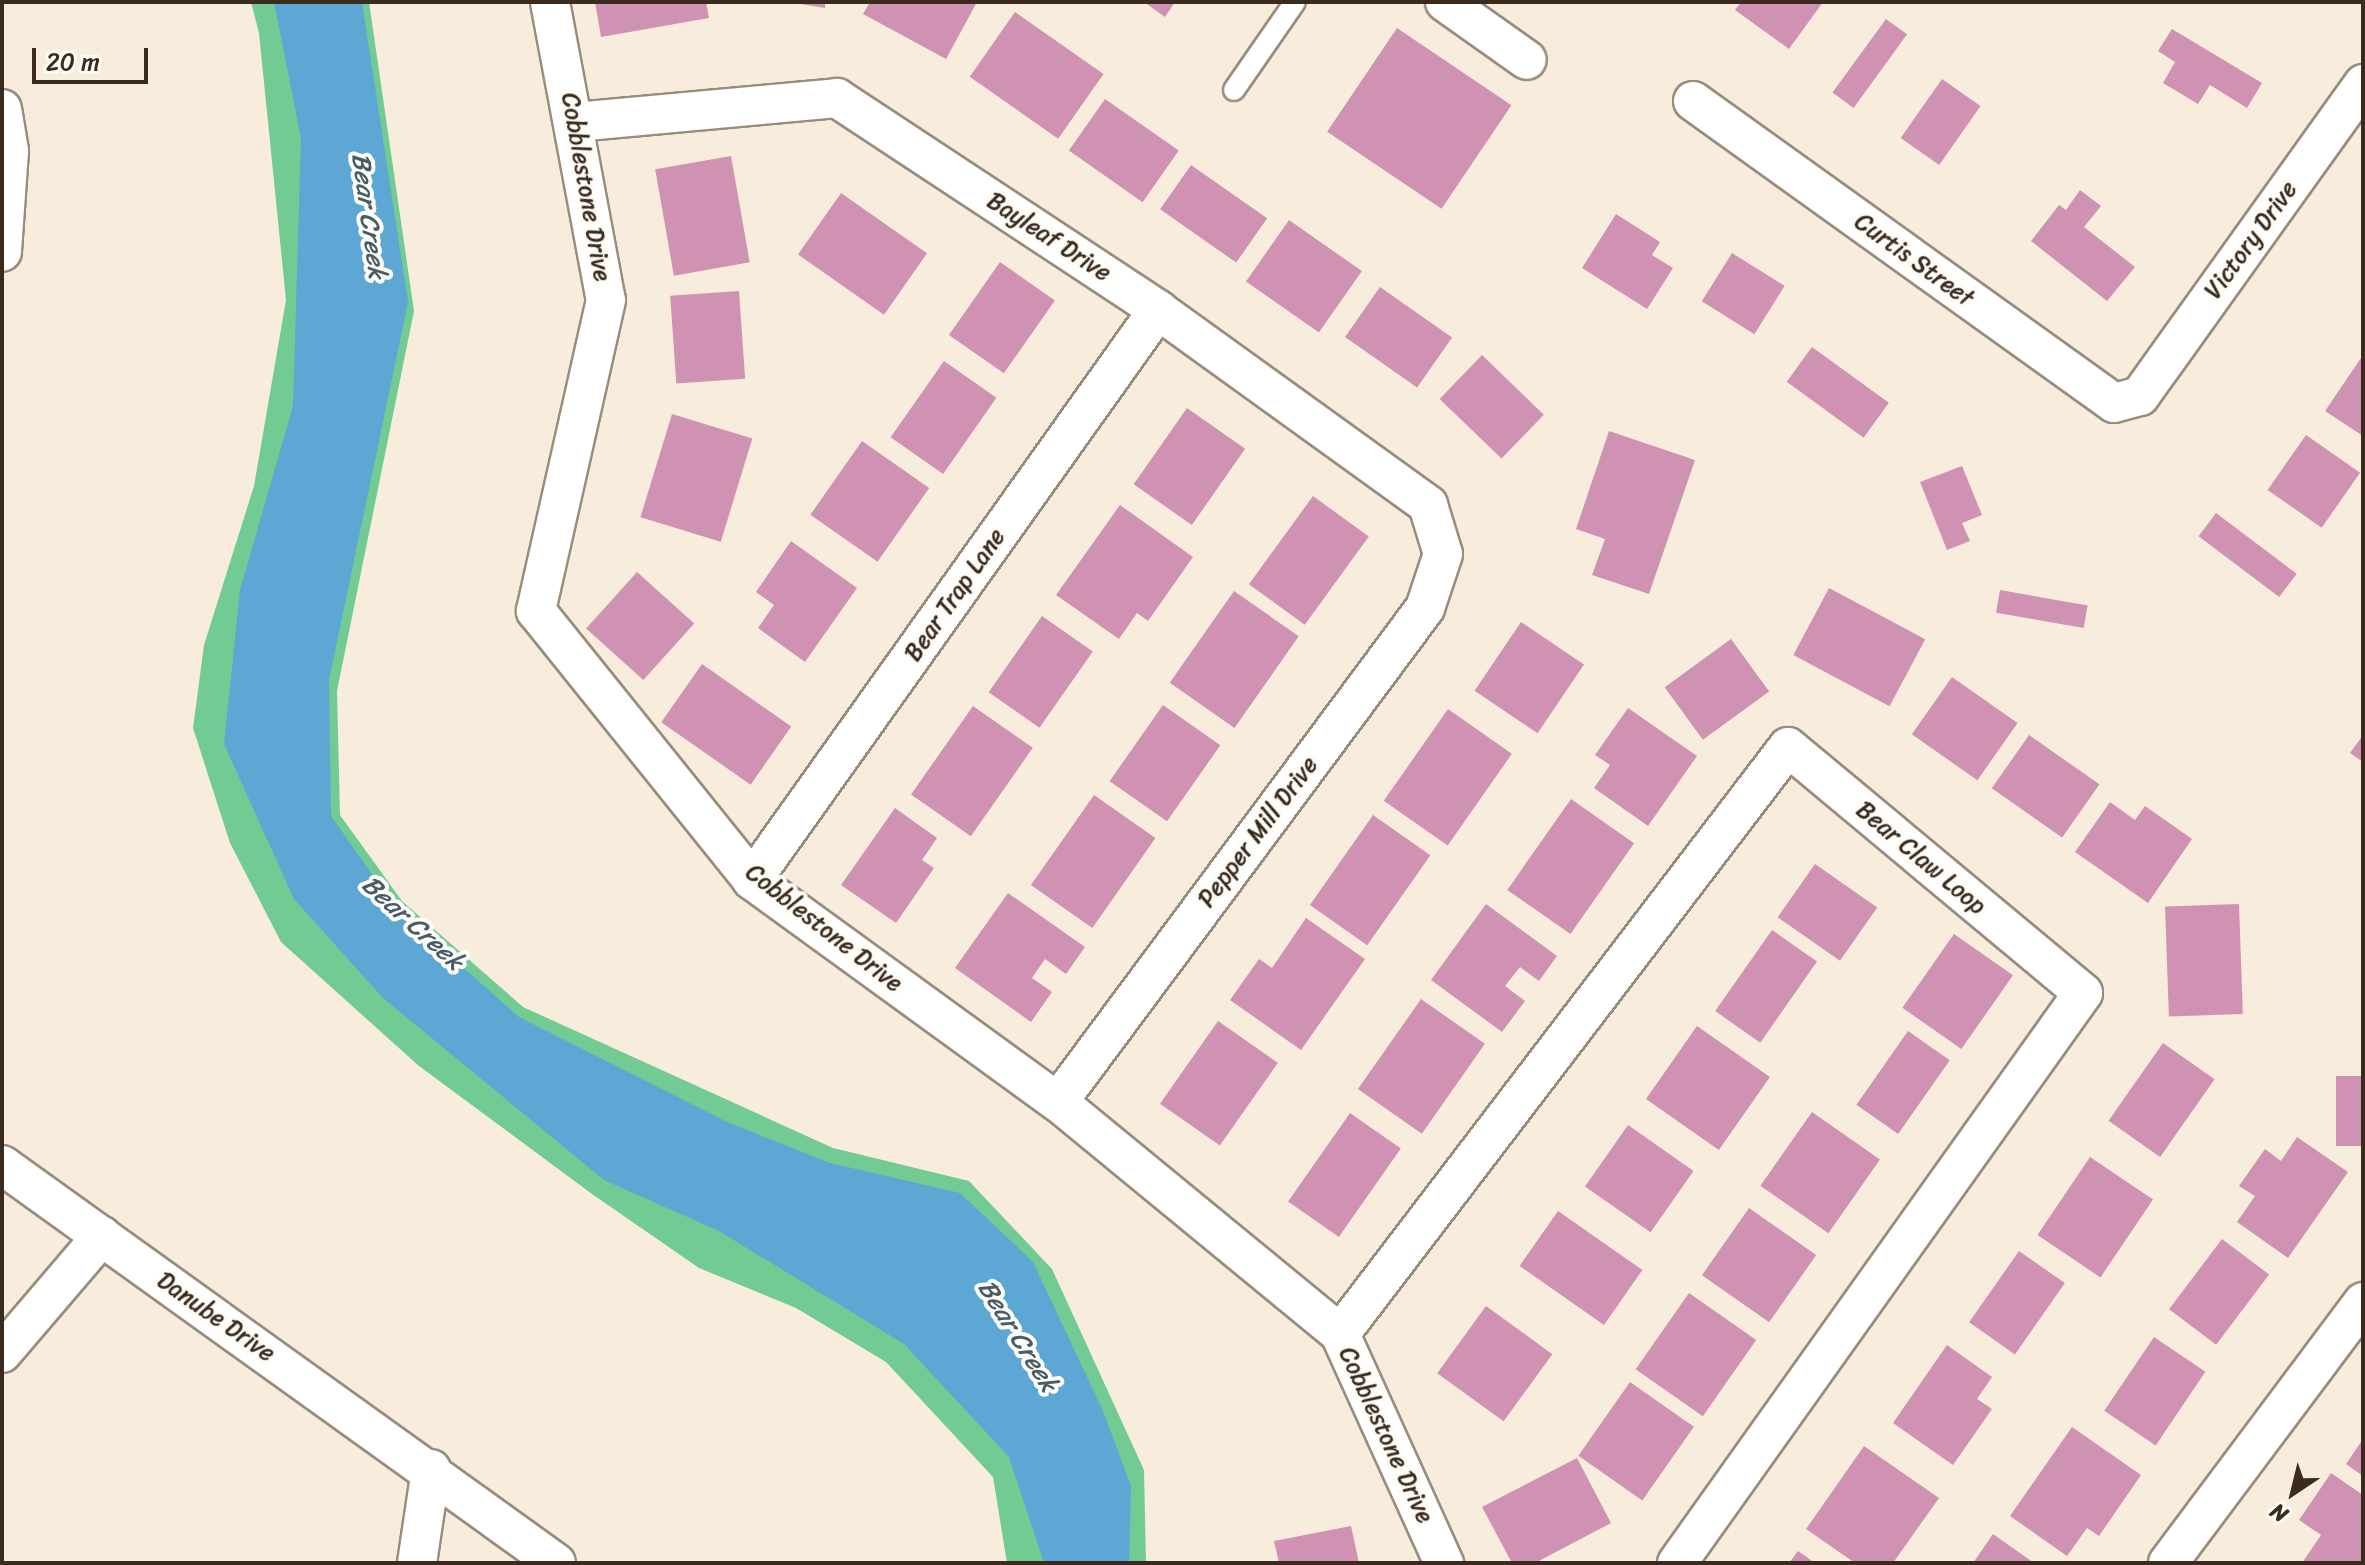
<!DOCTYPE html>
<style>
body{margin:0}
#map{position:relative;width:2365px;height:1565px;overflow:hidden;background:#f8eddc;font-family:Sriracha,sans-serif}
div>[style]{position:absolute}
.green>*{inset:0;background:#71cb92}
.water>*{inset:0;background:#5ca7d4}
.building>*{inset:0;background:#cf92b3;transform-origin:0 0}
.roads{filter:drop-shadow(2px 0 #9a8c7d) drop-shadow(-2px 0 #9a8c7d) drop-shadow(0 2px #9a8c7d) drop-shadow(0 -2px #9a8c7d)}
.lane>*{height:20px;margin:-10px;padding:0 10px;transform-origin:10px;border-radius:10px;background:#fff}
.street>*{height:38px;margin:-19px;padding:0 19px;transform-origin:19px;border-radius:19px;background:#fff}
span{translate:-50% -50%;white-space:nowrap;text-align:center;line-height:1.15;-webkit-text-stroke:8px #fdfcf7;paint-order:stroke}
.street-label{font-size:24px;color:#3b2a1e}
.water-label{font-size:26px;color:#485c67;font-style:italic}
.frame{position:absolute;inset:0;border:4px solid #3b2a1e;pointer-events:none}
.north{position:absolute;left:2253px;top:1453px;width:80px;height:80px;-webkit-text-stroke:6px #fdfcf7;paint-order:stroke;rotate:215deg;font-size:22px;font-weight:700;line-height:32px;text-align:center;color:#3b2a1e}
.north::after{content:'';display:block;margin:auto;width:28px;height:36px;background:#3b2a1e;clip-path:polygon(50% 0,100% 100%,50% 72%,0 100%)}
.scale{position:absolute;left:32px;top:48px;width:116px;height:36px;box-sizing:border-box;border:4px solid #3b2a1e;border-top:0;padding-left:10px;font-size:24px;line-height:28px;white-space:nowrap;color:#3b2a1e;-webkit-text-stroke:6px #fdfcf7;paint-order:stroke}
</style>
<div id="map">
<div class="green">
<div style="clip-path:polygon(251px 2px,369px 2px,414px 311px,337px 691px,340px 815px,402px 901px,523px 1007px,833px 1148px,969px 1181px,1052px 1269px,1144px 1470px,1146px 1563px,1007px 1563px,993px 1477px,886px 1362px,796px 1308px,699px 1268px,592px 1194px,419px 1066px,281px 942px,230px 843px,193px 728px,204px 645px,254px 486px,286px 300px,259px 33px)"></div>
</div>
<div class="water">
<div style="clip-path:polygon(274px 2px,362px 2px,408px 302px,329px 680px,331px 816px,395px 907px,519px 1017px,727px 1122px,830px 1163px,960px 1193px,1033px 1262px,1103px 1411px,1131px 1486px,1129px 1563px,1044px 1563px,1009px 1457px,904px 1344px,719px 1231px,604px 1180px,383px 998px,294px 899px,224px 744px,240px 590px,293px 406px,301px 138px)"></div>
</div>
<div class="building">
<div style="clip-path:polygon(595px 2px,706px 2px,709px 18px,601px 37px)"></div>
<div style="clip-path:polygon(788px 2px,825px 2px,825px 8px)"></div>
<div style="clip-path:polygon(870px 2px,977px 2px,946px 59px,863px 14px)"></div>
<div style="clip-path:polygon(1144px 2px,1175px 2px,1165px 17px)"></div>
<div style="clip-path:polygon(1741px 2px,1823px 2px,1789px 49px,1735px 10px)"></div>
<div style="left:1015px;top:12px;width:108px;height:79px;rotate:35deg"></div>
<div style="left:1886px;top:19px;width:26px;height:91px;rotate:36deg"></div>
<div style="left:1397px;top:28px;width:138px;height:125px;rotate:34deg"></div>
<div style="clip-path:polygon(2172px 29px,2262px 83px,2247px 108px,2210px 85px,2198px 104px,2163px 83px,2175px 62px,2158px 51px)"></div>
<div style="left:1942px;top:79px;width:47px;height:72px;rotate:35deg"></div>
<div style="left:1105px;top:99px;width:90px;height:63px;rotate:35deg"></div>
<div style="left:731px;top:156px;width:108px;height:77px;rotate:80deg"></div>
<div style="left:1191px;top:165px;width:93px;height:54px;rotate:35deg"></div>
<div style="clip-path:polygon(2080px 190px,2101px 206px,2084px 227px,2135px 267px,2107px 301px,2031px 241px,2059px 205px,2066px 210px)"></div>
<div style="left:841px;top:193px;width:105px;height:75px;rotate:35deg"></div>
<div style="clip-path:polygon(1616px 214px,1660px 242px,1652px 255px,1673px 268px,1647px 309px,1582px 268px)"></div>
<div style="left:1289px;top:220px;width:89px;height:75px;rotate:35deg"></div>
<div style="left:1732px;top:253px;width:62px;height:57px;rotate:32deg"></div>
<div style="left:1000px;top:262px;width:67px;height:89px;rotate:35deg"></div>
<div style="left:1380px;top:287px;width:88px;height:61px;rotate:35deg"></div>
<div style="left:739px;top:291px;width:88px;height:69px;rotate:86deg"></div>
<div style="left:1812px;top:347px;width:95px;height:43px;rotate:36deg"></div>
<div style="left:1482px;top:355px;width:86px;height:61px;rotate:44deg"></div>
<div style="clip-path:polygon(2363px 355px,2363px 436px,2325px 411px)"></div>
<div style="left:944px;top:361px;width:64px;height:93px;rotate:35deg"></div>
<div style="left:1187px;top:408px;width:71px;height:93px;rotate:35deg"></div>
<div style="left:672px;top:414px;width:84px;height:108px;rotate:17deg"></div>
<div style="clip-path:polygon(1609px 431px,1695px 460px,1649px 594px,1592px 575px,1605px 539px,1576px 529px)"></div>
<div style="left:2306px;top:435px;width:66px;height:67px;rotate:35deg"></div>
<div style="left:862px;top:441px;width:82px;height:90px;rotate:35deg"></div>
<div style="clip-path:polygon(1962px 466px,1982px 515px,1962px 523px,1970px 541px,1947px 550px,1920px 482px)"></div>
<div style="left:1313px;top:496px;width:69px;height:109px;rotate:36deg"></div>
<div style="clip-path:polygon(1120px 505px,1193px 557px,1148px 621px,1137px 613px,1119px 639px,1056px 595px)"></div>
<div style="left:2216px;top:513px;width:101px;height:29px;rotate:37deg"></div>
<div style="clip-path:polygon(791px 541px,857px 588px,805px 662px,758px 628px,774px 605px,756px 592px)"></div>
<div style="left:637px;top:572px;width:77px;height:76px;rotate:42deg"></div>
<div style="left:1829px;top:588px;width:109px;height:76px;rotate:28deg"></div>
<div style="left:2000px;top:590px;width:89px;height:23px;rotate:10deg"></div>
<div style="left:1234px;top:591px;width:79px;height:112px;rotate:35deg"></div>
<div style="left:1042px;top:616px;width:62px;height:93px;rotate:35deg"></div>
<div style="left:1521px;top:622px;width:76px;height:83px;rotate:34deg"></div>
<div style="left:1731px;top:639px;width:65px;height:82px;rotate:54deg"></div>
<div style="left:702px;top:664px;width:109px;height:71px;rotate:35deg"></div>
<div style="left:1952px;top:677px;width:80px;height:70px;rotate:35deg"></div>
<div style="left:1163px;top:705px;width:70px;height:93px;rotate:35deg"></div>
<div style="left:973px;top:706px;width:73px;height:108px;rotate:35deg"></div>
<div style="clip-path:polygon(1628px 708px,1697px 756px,1648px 826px,1594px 788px,1610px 765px,1595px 755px)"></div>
<div style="left:1448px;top:709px;width:78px;height:112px;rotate:35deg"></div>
<div style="left:2029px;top:735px;width:86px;height:65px;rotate:35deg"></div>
<div style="clip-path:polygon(2363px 735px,2363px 762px,2350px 753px)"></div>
<div style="left:1094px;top:795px;width:75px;height:110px;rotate:35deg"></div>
<div style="left:1571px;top:799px;width:77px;height:111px;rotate:35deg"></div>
<div style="clip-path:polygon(2110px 802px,2135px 820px,2145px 806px,2192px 839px,2148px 903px,2075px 852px)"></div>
<div style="clip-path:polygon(895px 808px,937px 838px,922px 860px,934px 868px,896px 923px,841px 885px)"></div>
<div style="left:1373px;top:815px;width:70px;height:110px;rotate:35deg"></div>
<div style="left:1815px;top:864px;width:76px;height:65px;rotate:35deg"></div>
<div style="clip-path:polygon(1008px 893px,1085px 947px,1066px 974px,1045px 959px,1032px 978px,1052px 992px,1031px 1022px,955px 968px)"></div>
<div style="clip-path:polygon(1486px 904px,1557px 956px,1539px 981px,1520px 967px,1505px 986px,1525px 1001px,1502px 1032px,1431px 980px)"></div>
<div style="left:2239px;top:904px;width:110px;height:74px;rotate:88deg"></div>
<div style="clip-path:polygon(1306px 918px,1365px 959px,1301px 1050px,1230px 1000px,1259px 959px,1272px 968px)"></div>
<div style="left:1772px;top:930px;width:55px;height:99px;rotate:35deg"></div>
<div style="left:1954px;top:934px;width:72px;height:90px;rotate:35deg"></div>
<div style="left:1421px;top:999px;width:78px;height:110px;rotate:35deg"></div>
<div style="left:1218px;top:1021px;width:73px;height:101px;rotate:35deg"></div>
<div style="left:1697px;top:1026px;width:89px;height:89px;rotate:35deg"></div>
<div style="left:1908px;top:1031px;width:51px;height:90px;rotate:35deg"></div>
<div style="left:2163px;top:1043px;width:63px;height:95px;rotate:35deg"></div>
<div style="left:2363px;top:1076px;width:70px;height:27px;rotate:90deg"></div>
<div style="left:1812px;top:1112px;width:83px;height:90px;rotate:35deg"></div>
<div style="left:1350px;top:1113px;width:62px;height:108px;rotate:35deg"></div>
<div style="left:1628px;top:1125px;width:80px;height:75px;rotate:35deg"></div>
<div style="clip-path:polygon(2297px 1137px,2348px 1172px,2288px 1258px,2237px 1222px,2255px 1196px,2239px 1186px,2265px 1149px,2281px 1161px)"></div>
<div style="left:2090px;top:1157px;width:76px;height:94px;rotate:34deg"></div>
<div style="left:1749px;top:1208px;width:82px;height:82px;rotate:35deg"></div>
<div style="left:1558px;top:1211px;width:103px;height:67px;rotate:35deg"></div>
<div style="left:2222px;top:1239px;width:59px;height:88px;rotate:37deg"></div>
<div style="left:2019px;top:1251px;width:56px;height:87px;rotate:35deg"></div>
<div style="left:1689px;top:1293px;width:82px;height:93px;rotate:35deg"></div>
<div style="left:1486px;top:1306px;width:82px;height:83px;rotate:36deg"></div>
<div style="left:2154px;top:1337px;width:62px;height:89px;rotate:34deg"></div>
<div style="clip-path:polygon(1947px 1345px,1992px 1377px,1977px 1399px,1992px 1409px,1953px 1465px,1893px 1423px)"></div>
<div style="left:1630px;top:1382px;width:78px;height:90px;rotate:35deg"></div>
<div style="clip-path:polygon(2072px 1427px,2141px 1475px,2099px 1536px,2087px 1528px,2067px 1556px,2010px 1516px)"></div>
<div style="clip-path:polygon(2363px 1439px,2363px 1476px,2346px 1464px)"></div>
<div style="clip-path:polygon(1864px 1446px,1939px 1498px,1893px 1563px,1855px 1563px,1806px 1529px)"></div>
<div style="clip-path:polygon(1577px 1458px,1611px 1523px,1535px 1563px,1512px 1563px,1482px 1507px)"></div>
<div style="clip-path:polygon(2331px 1473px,2363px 1495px,2363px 1563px,2302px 1563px,2321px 1535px,2299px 1520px)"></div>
<div style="clip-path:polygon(1351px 1526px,1359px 1563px,1279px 1563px,1274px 1541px)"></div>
<div style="clip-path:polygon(1993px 1534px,2034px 1563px,1973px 1563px)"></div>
<div style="clip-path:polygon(1798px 1551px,1815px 1563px,1789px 1563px)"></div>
</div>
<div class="roads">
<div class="lane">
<div style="left:1234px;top:90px;width:107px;rotate:-55.3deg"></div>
</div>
<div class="street">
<div style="left:550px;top:2px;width:303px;rotate:79.4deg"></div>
<div style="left:606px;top:300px;width:319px;rotate:102.7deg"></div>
<div style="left:536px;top:611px;width:345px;rotate:51.2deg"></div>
<div style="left:752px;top:880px;width:378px;rotate:36deg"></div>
<div style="left:1058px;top:1102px;width:365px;rotate:39.4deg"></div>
<div style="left:1340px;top:1334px;width:252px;rotate:65.6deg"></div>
<div style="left:1445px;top:2px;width:100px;rotate:35.3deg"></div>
<div style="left:1693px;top:101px;width:518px;rotate:35.65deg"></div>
<div style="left:2114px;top:403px;width:27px;rotate:-15deg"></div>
<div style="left:2140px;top:396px;width:384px;rotate:-54.4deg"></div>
<div style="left:2px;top:109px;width:43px;rotate:80.5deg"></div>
<div style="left:9px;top:151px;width:101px;rotate:94deg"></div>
<div style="left:575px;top:122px;width:263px;rotate:-5.2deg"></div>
<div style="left:837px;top:98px;width:385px;rotate:33.4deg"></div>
<div style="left:1158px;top:310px;width:333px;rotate:35.8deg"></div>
<div style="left:1428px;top:505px;width:51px;rotate:73deg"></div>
<div style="left:1443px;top:554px;width:57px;rotate:108.4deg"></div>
<div style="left:1425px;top:608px;width:615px;rotate:126.61deg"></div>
<div style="left:752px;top:880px;width:700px;rotate:-54.54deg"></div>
<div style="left:2px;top:1165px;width:682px;rotate:35.69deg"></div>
<div style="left:1340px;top:1334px;width:738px;rotate:-52.65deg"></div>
<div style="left:1788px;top:747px;width:384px;rotate:39.8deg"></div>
<div style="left:2083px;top:993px;width:700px;rotate:125.46deg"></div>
<div style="left:2px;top:1353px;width:154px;rotate:-49.5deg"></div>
<div style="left:417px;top:1563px;width:95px;rotate:-81.5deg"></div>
<div style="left:2168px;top:1563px;width:326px;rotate:-53.2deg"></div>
</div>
</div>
<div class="street-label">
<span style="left:586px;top:187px;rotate:80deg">Cobblestone Drive</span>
<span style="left:1049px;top:237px;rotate:33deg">Bayleaf Drive</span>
<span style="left:2251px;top:240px;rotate:-54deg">Victory Drive</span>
<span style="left:1914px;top:260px;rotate:36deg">Curtis Street</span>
<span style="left:955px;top:595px;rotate:-55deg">Bear Trap Lane</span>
<span style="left:1258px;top:832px;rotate:-53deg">Pepper Mill Drive</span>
<span style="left:1921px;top:858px;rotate:40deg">Bear Claw Loop</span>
<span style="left:824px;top:928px;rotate:38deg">Cobblestone Drive</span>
<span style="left:216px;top:1317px;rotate:35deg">Danube Drive</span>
<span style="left:1386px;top:1435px;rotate:65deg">Cobblestone Drive</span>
</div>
<div class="water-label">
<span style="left:369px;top:216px;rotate:82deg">Bear Creek</span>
<span style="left:413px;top:923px;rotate:42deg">Bear Creek</span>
<span style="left:1018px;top:1336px;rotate:58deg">Bear Creek</span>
</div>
<div class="frame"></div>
<div class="north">N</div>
<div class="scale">20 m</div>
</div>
